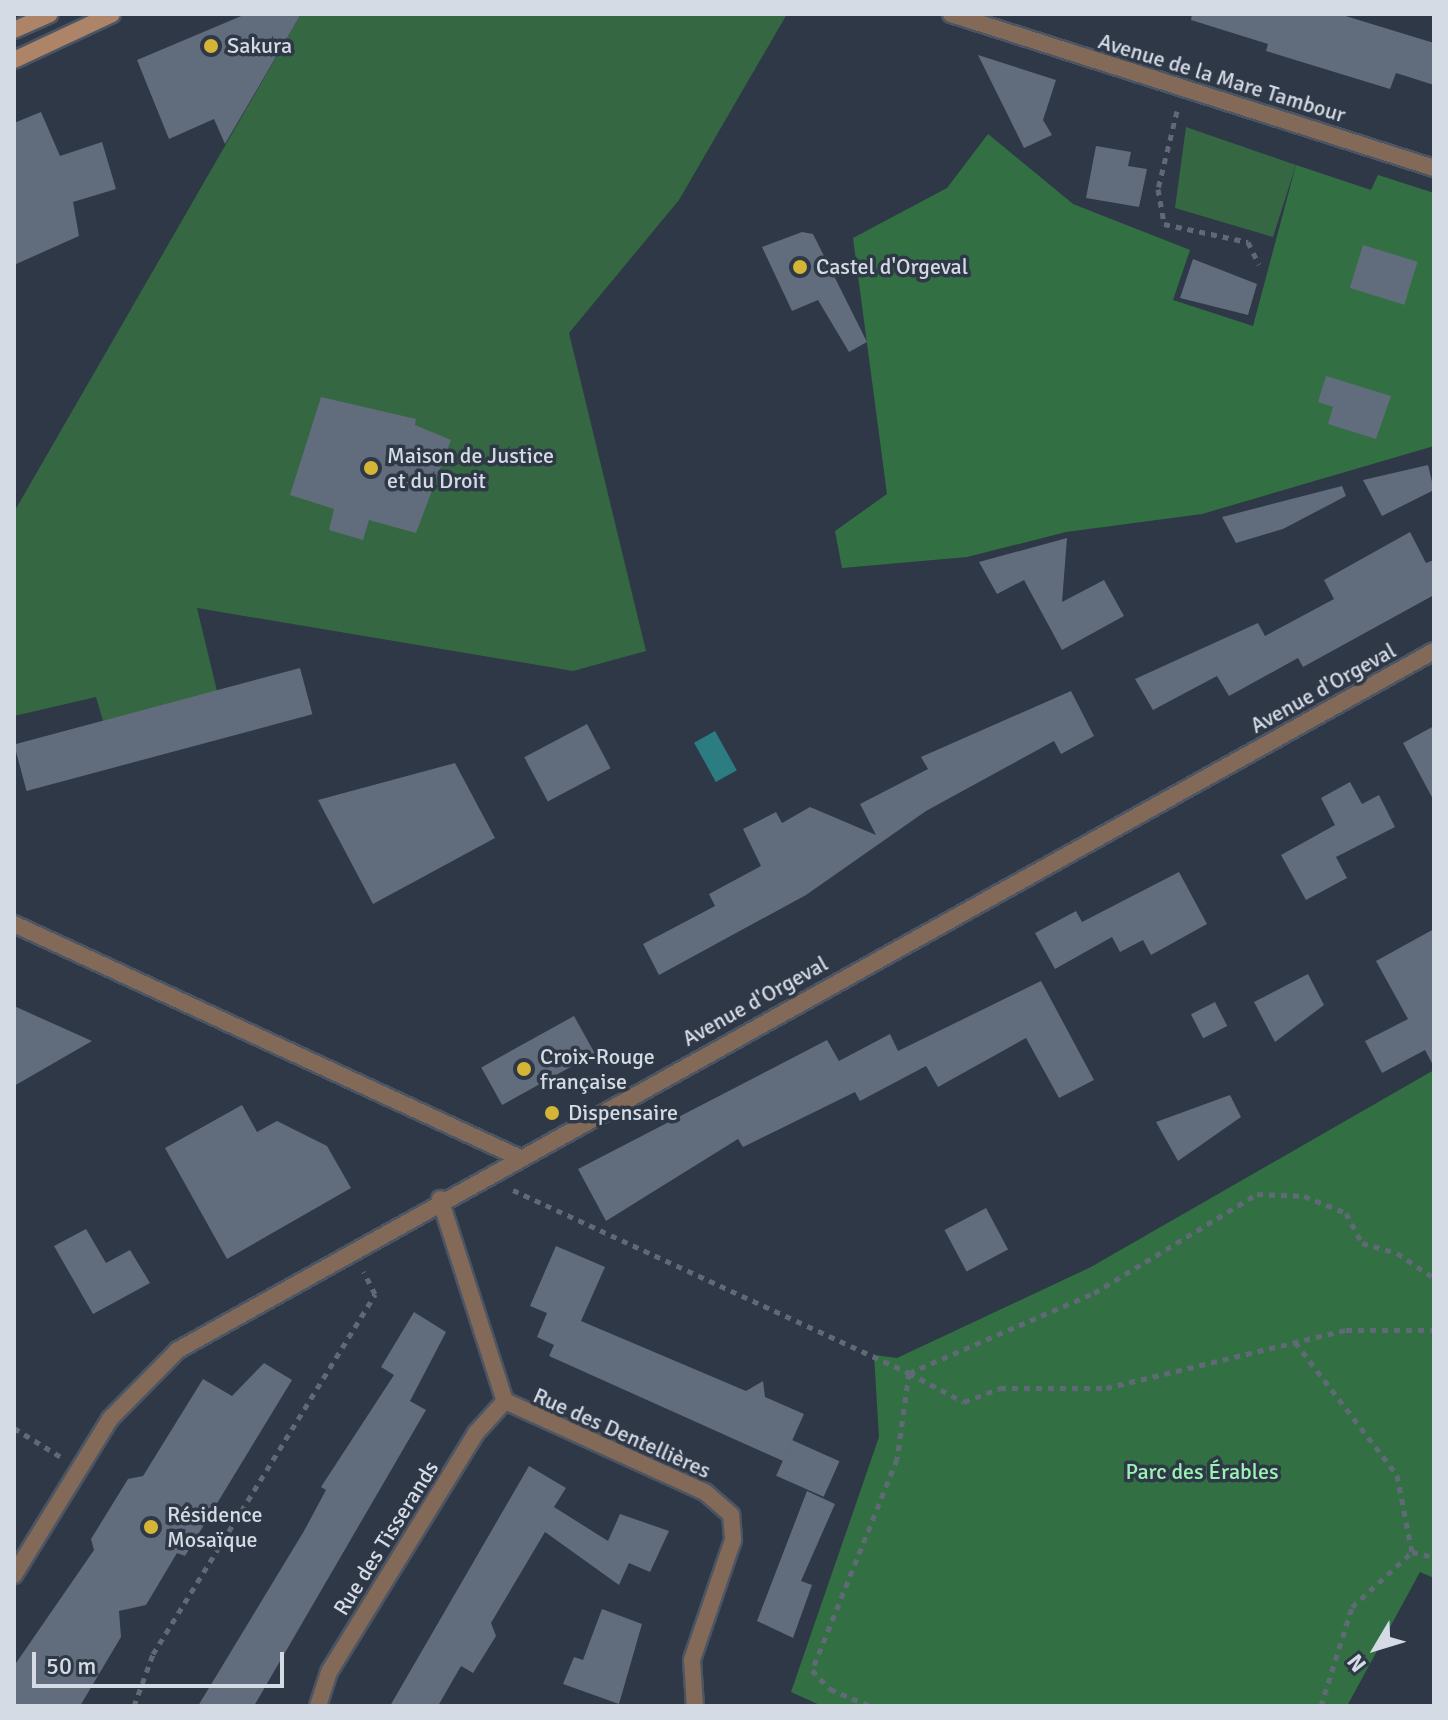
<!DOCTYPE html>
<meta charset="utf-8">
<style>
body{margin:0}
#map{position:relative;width:1448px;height:1720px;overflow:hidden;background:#2e3847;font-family:Signika,sans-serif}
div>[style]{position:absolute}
.green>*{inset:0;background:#356742}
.forest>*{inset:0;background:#327044}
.water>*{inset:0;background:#2c7d81;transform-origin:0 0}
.building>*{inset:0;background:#616c7c;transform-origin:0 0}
.path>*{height:5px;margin-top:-2.5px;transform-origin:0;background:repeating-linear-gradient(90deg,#606976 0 6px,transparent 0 12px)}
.roads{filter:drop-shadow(2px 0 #4c5563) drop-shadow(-2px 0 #4c5563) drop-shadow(0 2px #4c5563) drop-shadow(0 -2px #4c5563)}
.service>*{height:16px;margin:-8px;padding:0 8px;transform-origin:8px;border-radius:8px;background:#836957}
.minor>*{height:16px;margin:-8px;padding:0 8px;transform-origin:8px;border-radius:8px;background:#836957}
.secondary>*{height:16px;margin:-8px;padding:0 8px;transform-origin:8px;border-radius:8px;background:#ad8467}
.dots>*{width:22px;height:22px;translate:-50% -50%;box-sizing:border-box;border:4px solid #2e3847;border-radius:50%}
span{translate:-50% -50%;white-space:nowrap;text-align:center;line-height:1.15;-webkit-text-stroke:7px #2e3847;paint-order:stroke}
.poi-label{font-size:22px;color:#d5dbe4}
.left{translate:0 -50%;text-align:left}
.street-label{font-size:22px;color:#d5dbe4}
.park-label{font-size:22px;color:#9bf4b1}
.frame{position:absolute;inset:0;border:16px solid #d5dbe4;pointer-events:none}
.north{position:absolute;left:1336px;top:1608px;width:80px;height:80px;-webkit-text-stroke:6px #2e3847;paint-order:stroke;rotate:232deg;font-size:22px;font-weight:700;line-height:32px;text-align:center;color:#d5dbe4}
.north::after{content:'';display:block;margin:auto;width:28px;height:36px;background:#d5dbe4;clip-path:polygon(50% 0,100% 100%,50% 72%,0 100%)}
.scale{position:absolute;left:32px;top:1652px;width:252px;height:36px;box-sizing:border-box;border:4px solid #d5dbe4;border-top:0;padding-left:10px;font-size:24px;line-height:28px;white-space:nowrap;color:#d5dbe4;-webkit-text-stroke:6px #2e3847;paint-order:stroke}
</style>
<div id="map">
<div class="green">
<div style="clip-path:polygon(301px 14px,787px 14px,679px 200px,569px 333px,646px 651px,573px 671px,197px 608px,217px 691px,103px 721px,96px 697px,14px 716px,14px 512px)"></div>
<div style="clip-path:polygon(1186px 127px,1296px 165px,1273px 237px,1175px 208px)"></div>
</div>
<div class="forest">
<div style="clip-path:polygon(988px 134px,1073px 204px,1190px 250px,1173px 300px,1253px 326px,1296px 165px,1371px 190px,1378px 175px,1434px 193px,1434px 446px,1202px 514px,1066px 532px,967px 557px,842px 568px,835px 531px,887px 494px,853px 238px,947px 188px)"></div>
<div style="clip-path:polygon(1434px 1070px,1434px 1578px,1420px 1572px,1347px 1706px,822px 1706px,791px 1692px,879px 1437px,874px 1355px,897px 1358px,1091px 1267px)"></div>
</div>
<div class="water">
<div style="left:715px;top:731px;width:45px;height:24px;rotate:61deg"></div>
</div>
<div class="building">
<div style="clip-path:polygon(246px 14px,301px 14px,225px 144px,214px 119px,169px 139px,137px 60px)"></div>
<div style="clip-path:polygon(1192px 14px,1339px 14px,1434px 43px,1434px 85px,1396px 73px,1390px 89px,1266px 51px,1268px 44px,1191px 20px)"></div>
<div style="clip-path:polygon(978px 55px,1056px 80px,1043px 120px,1052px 135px,1024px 148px)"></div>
<div style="clip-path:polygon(41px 112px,60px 156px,102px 142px,116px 189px,73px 202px,79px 236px,14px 265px,14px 123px)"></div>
<div style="clip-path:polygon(1096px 146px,1131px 152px,1128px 166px,1147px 169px,1139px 207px,1086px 198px)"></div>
<div style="clip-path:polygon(802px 232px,813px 234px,867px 342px,849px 352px,818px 300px,792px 311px,762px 247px)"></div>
<div style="left:1363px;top:245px;width:57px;height:45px;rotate:17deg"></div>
<div style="clip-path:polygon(1193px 259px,1257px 284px,1248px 315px,1180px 298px)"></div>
<div style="clip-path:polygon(1326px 376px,1391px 396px,1376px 439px,1328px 424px,1333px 407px,1318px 402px)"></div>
<div style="clip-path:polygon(321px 397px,416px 419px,415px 425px,451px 440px,416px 533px,369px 520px,363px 540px,329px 530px,334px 509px,290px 495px)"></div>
<div style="clip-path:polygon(1428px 465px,1434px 490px,1382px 516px,1363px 480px)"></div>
<div style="clip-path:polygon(1342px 486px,1346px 496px,1283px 529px,1236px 543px,1222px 517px)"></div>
<div style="clip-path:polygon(1410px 532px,1426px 563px,1434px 560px,1434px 595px,1303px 667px,1298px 658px,1229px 696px,1217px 676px,1153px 710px,1135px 679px,1258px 623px,1265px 636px,1334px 599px,1324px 580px)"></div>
<div style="clip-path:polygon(1067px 538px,1062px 602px,1104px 580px,1124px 616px,1062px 650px,1024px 580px,997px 594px,979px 562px)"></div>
<div style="left:300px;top:668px;width:48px;height:296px;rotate:75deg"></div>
<div style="clip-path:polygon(1071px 691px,1094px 736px,1061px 754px,1054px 741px,926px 811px,806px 895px,659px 975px,643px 944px,715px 906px,709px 894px,761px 866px,743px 829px,776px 812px,782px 823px,810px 807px,876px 835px,860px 804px,928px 769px,921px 757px)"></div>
<div style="left:587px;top:724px;width:50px;height:71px;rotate:62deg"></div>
<div style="clip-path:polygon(1434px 726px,1434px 801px,1403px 743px)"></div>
<div style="clip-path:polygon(455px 763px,495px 838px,373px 904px,318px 800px)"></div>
<div style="clip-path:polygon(1350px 782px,1362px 804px,1379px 795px,1395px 827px,1336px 857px,1347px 878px,1306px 900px,1281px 855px,1335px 825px,1321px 798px)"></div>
<div style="clip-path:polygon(1179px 872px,1207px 924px,1151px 955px,1143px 940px,1120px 952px,1112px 937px,1055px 969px,1035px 933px,1076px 911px,1082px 922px)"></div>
<div style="clip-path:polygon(1434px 929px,1434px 1067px,1425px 1050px,1382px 1073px,1365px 1041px,1408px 1019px,1376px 961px)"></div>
<div style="clip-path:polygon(1308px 974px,1324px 1005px,1275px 1042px,1254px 1002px)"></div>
<div style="clip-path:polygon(1041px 981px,1094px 1080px,1059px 1098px,1026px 1038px,938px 1087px,926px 1066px,860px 1101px,855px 1092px,743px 1147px,738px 1139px,606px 1221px,578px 1169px,827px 1040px,839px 1061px,890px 1034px,898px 1051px)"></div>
<div style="left:1215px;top:1002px;width:27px;height:27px;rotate:63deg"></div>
<div style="clip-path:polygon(14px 1006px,92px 1041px,14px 1086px)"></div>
<div style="left:574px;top:1016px;width:43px;height:106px;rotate:61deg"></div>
<div style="clip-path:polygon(1230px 1095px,1241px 1117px,1178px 1161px,1156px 1122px)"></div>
<div style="clip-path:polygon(242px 1105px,257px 1132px,277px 1121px,327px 1146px,351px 1188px,227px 1259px,165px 1148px)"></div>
<div style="left:986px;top:1208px;width:47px;height:47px;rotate:62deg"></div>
<div style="clip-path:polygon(86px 1229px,106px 1263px,130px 1250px,150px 1283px,93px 1314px,54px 1246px)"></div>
<div style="clip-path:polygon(556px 1246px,605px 1267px,581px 1321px,746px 1391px,763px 1381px,765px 1397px,804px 1414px,783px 1461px,549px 1356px,554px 1345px,537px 1337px,547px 1313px,530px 1306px)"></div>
<div style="clip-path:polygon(414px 1312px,446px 1332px,410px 1401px,426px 1410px,254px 1706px,198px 1706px,304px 1531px,326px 1490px,321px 1487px,394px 1375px,381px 1367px)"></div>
<div style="clip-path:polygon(264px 1363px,292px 1380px,185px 1556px,177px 1553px,146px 1605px,119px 1611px,121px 1637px,80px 1706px,14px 1706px,14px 1666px,94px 1550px,91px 1539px,128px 1479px,143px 1476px,203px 1379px,232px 1396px)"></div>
<div style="left:792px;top:1440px;width:52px;height:39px;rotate:24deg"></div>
<div style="clip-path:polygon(529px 1466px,566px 1488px,554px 1507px,608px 1541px,620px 1514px,669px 1531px,650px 1572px,629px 1563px,619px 1585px,545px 1532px,491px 1623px,496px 1636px,473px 1673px,461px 1666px,438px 1706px,390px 1706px)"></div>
<div style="clip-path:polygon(807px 1491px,835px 1504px,801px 1581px,812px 1585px,793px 1638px,757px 1621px)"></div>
<div style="clip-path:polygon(602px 1609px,642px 1624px,619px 1704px,563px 1684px,574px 1657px,583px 1660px)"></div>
</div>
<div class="path">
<div style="left:1177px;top:111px;width:80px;rotate:103.7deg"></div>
<div style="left:1158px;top:189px;width:36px;rotate:80deg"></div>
<div style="left:1164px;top:224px;width:86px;rotate:12.1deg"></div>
<div style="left:1248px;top:242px;width:25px;rotate:64deg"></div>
<div style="left:513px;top:1190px;width:436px;rotate:24.8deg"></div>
<div style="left:909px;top:1373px;width:87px;rotate:97.9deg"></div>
<div style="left:897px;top:1459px;width:227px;rotate:111.9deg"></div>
<div style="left:812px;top:1670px;width:26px;rotate:47deg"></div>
<div style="left:830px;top:1689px;width:43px;rotate:23deg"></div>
<div style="left:1295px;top:1342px;width:168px;rotate:52.5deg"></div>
<div style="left:1397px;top:1475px;width:78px;rotate:79deg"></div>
<div style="left:909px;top:1373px;width:202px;rotate:-23.4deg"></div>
<div style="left:1094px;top:1293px;width:191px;rotate:-31.3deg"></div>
<div style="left:1257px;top:1194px;width:47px;rotate:2.4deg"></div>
<div style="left:1304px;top:1196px;width:45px;rotate:22deg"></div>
<div style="left:1346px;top:1213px;width:34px;rotate:62deg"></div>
<div style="left:1362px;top:1243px;width:36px;rotate:16deg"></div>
<div style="left:1397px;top:1253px;width:45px;rotate:34deg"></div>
<div style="left:909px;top:1373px;width:62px;rotate:27.8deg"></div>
<div style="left:964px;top:1402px;width:39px;rotate:-21deg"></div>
<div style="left:1000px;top:1388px;width:106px"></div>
<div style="left:1106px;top:1388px;width:247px;rotate:-13.6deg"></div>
<div style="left:1346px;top:1330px;width:88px"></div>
<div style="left:14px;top:1428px;width:55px;rotate:31.7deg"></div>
<div style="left:134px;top:1706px;width:55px;rotate:-69.9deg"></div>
<div style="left:153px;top:1654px;width:423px;rotate:-58.3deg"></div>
<div style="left:375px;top:1294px;width:25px;rotate:-117deg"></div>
<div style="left:1321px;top:1706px;width:104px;rotate:-72.6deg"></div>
<div style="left:1352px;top:1607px;width:81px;rotate:-42.5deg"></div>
<div style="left:1412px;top:1552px;width:23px;rotate:13deg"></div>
</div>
<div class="roads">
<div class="service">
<div style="left:14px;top:924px;width:555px;rotate:24.81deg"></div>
</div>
<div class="minor">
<div style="left:951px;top:14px;width:507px;rotate:17.68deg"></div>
<div style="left:440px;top:1199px;width:212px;rotate:72.2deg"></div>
<div style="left:505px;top:1401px;width:220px;rotate:24.5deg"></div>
<div style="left:705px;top:1492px;width:35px;rotate:41deg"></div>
<div style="left:731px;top:1515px;width:25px;rotate:85deg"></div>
<div style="left:733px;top:1540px;width:127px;rotate:108.9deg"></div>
<div style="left:692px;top:1660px;width:46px;rotate:86.3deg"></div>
<div style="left:14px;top:1575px;width:183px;rotate:-58.4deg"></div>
<div style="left:110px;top:1419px;width:97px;rotate:-45.4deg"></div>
<div style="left:178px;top:1350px;width:1437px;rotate:-29.1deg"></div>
<div style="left:318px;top:1706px;width:36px;rotate:-72deg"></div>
<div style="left:329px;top:1672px;width:281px;rotate:-58.4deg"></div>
<div style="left:476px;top:1433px;width:43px;rotate:-47.8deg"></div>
</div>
<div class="secondary">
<div style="left:14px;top:30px;width:39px;rotate:-24deg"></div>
<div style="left:14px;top:60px;width:108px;rotate:-25.1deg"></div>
</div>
</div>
<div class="dots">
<div style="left:211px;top:46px;background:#d5b535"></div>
<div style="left:800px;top:267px;background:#d5b535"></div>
<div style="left:371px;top:468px;background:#d5b535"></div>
<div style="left:524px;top:1069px;background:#d5b535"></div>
<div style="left:552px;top:1113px;background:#d5b535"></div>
<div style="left:151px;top:1527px;background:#d5b535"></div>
</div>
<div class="poi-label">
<span class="left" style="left:227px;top:46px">Sakura</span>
<span class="left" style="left:816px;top:267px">Castel d'Orgeval</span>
<span class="left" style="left:387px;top:468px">Maison de Justice<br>et du Droit</span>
<span class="left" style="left:540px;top:1069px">Croix-Rouge<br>française</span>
<span class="left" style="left:568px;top:1113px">Dispensaire</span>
<span class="left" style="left:167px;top:1527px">Résidence<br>Mosaïque</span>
</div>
<div class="street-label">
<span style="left:1222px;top:78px;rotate:17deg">Avenue de la Mare Tambour</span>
<span style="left:1323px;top:688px;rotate:-29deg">Avenue d'Orgeval</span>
<span style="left:755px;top:1001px;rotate:-29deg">Avenue d'Orgeval</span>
<span style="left:622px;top:1433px;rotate:24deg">Rue des Dentellières</span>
<span style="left:386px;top:1538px;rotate:-58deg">Rue des Tisserands</span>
</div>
<div class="park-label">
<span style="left:1202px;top:1472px">Parc des Érables</span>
</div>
<div class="frame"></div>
<div class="north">N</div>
<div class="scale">50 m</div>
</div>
